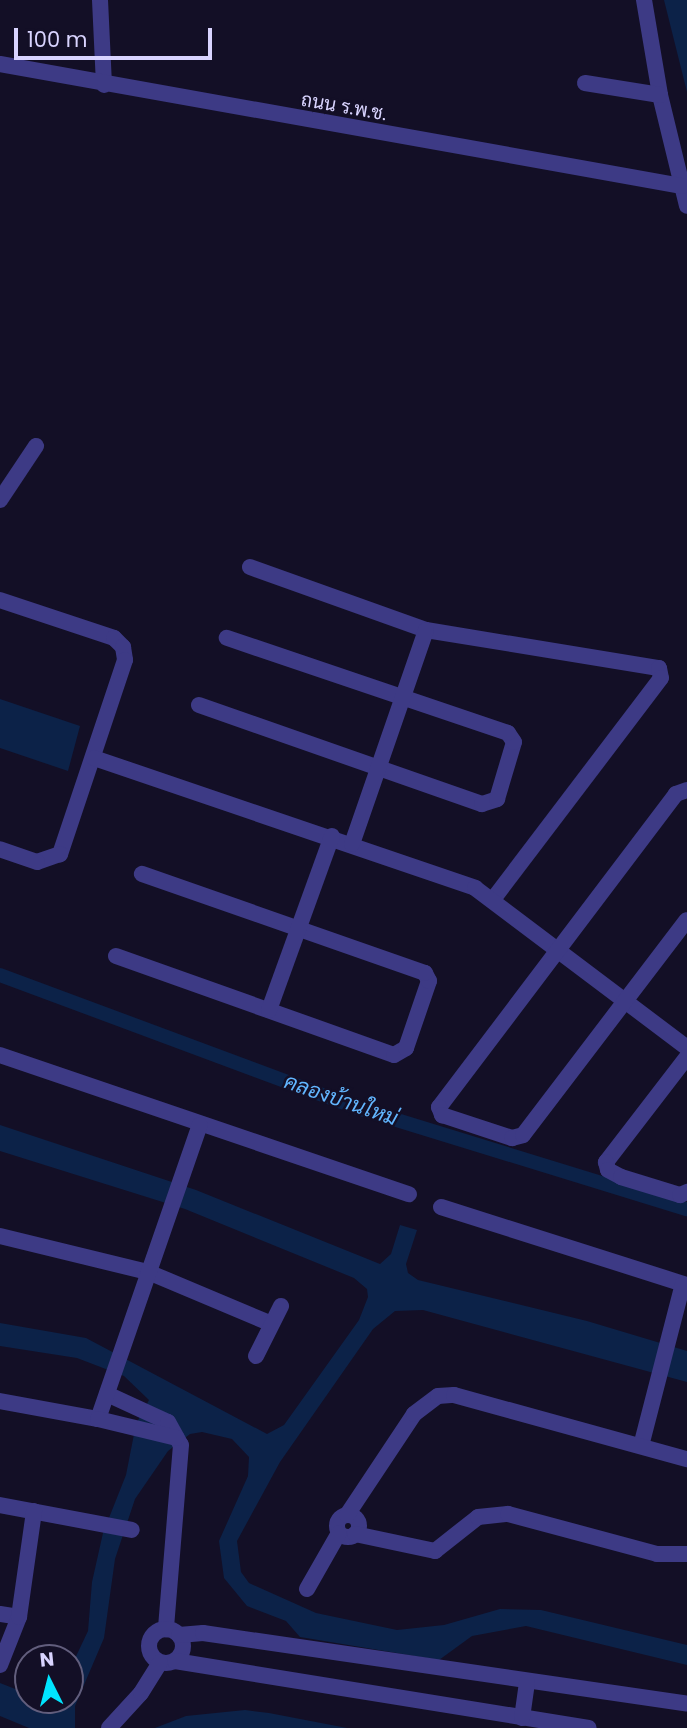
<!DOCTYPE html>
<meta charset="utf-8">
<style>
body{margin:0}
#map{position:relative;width:687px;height:1728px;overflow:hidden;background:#130f26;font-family:Poppins,Sarabun,sans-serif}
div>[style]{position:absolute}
.water>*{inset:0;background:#0c2248}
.canal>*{height:14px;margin:-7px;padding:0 7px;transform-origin:7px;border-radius:7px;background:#0c2248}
.minor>*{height:16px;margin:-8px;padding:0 8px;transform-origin:8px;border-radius:8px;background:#3d3a85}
.minor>.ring{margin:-8px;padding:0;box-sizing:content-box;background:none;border:16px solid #3d3a85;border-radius:50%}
span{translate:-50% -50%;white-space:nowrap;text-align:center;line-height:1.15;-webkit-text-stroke:5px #130f26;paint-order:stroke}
.street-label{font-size:19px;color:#d9d4ff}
.water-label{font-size:21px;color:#62b6ff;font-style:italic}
.north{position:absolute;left:14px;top:1644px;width:70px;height:70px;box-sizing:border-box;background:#130f26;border:2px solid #625e7d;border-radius:50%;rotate:354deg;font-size:19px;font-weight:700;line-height:28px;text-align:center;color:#d9d4ff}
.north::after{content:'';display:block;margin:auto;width:24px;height:32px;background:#00e5ff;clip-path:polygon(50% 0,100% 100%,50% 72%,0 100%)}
.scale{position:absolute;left:14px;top:28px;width:198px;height:32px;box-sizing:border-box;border:4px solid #d9d4ff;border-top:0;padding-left:9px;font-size:21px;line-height:24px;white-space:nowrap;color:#d9d4ff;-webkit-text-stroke:5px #130f26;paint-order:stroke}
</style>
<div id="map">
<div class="water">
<div style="clip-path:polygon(664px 0,687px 0,687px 92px)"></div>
<div style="clip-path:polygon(0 699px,80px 726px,68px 771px,0 748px)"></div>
<div style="clip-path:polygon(0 1125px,196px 1190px,380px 1264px,391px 1254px,400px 1225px,417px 1230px,406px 1264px,408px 1273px,418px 1280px,587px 1321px,687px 1351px,687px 1382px,423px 1310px,395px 1311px,373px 1329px,280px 1462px,237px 1541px,241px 1572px,249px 1583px,316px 1613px,397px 1630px,444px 1625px,500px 1609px,541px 1610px,687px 1645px,687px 1665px,526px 1626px,472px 1636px,439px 1660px,300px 1637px,286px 1621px,247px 1606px,224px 1578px,219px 1541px,248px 1476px,249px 1457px,232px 1439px,202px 1432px,190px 1434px,168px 1451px,135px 1499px,115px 1559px,104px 1638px,75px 1706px,75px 1728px,29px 1728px,0 1716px,0 1683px,28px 1694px,28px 1700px,70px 1700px,70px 1669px,88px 1631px,92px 1582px,103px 1533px,126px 1475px,136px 1424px,149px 1400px,124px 1376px,77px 1358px,0 1346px,0 1323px,86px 1338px,267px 1434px,284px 1425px,359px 1320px,368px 1297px,367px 1289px,354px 1278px,185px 1209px,0 1151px)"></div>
<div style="clip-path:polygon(245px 1710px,269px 1713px,347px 1728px,155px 1728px,186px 1716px)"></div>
</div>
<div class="canal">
<div style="left:0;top:975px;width:385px;rotate:20.4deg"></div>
<div style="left:361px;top:1109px;width:341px;rotate:17.1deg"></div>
</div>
<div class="minor">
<div style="left:100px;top:0;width:85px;rotate:87.3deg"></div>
<div style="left:644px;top:0;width:96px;rotate:80.4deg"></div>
<div style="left:660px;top:95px;width:114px;rotate:76.3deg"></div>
<div style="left:0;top:64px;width:693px;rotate:10.14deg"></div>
<div style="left:585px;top:83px;width:76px;rotate:9.1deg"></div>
<div style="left:0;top:500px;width:65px;rotate:-56.3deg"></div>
<div style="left:250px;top:567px;width:187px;rotate:19.7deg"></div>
<div style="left:426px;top:630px;width:236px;rotate:9.3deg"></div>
<div style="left:659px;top:668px;width:10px;rotate:79deg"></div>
<div style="left:661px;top:678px;width:276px;rotate:127.2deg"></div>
<div style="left:0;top:600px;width:120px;rotate:18.4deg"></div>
<div style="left:114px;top:638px;width:13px;rotate:45deg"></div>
<div style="left:123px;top:647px;width:13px;rotate:81deg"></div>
<div style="left:125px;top:660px;width:205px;rotate:108.5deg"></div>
<div style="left:60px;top:854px;width:24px;rotate:161deg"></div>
<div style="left:37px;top:862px;width:39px;rotate:-161deg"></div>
<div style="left:199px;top:705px;width:300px;rotate:19.3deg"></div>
<div style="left:482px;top:804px;width:16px;rotate:-18deg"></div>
<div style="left:497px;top:799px;width:59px;rotate:-73.4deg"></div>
<div style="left:514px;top:742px;width:11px;rotate:-124deg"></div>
<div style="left:508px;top:733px;width:297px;rotate:-161.3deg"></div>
<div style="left:94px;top:758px;width:403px;rotate:18.8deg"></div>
<div style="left:475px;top:888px;width:266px;rotate:37deg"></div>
<div style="left:687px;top:790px;width:12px;rotate:160deg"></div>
<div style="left:676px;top:794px;width:393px;rotate:127.1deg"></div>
<div style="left:439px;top:1107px;width:9px;rotate:69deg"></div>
<div style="left:442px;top:1115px;width:74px;rotate:18.2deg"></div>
<div style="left:512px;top:1138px;width:11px;rotate:-15deg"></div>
<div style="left:523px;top:1135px;width:270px;rotate:-52.7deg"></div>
<div style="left:352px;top:844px;width:226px;rotate:-70.9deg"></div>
<div style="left:116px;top:956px;width:295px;rotate:19.6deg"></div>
<div style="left:394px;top:1055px;width:14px;rotate:-30deg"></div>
<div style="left:406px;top:1048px;width:71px;rotate:-71.1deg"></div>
<div style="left:429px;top:981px;width:9px;rotate:-117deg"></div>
<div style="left:425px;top:973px;width:300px;rotate:-160.7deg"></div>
<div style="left:269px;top:1010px;width:185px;rotate:-70.1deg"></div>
<div style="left:0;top:1055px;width:432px;rotate:18.8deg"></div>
<div style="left:687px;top:1057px;width:133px;rotate:127.6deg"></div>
<div style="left:606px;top:1162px;width:8px;rotate:76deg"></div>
<div style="left:608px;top:1170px;width:15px;rotate:28deg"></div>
<div style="left:621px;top:1177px;width:62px;rotate:17deg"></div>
<div style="left:680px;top:1195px;width:8px;rotate:-23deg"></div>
<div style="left:441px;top:1207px;width:258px;rotate:17.6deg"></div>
<div style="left:0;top:1236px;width:152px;rotate:13.7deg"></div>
<div style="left:148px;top:1272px;width:134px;rotate:22.8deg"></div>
<div style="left:256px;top:1356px;width:56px;rotate:-63.4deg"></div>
<div style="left:107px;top:1394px;width:67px;rotate:24.7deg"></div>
<div style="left:168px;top:1422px;width:26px;rotate:61deg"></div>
<div style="left:181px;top:1445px;width:185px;rotate:94.7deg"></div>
<div style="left:0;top:1401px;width:100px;rotate:10.4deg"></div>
<div style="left:98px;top:1419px;width:311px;rotate:-70.9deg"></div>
<div style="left:98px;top:1419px;width:81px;rotate:13.5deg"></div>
<div style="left:641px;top:1446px;width:167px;rotate:-75.5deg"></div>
<div style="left:0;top:1505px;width:134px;rotate:10.7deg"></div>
<div class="ring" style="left:337px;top:1515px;width:6px;height:6px"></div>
<div style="left:347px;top:1515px;width:121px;rotate:-56.4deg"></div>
<div style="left:414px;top:1414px;width:30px;rotate:-37deg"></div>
<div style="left:438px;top:1396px;width:16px;rotate:-4deg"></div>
<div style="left:454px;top:1395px;width:242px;rotate:15.4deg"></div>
<div style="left:355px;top:1534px;width:82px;rotate:12deg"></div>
<div style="left:435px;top:1551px;width:55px;rotate:-38.3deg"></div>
<div style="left:478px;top:1517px;width:30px;rotate:-6deg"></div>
<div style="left:508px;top:1514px;width:154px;rotate:15deg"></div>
<div style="left:657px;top:1554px;width:30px"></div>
<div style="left:307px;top:1589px;width:64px;rotate:-60.3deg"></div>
<div style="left:0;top:1614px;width:19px;rotate:9deg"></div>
<div class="ring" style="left:149px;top:1629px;width:18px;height:18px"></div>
<div style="left:179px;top:1635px;width:24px;rotate:-5deg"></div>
<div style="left:203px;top:1633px;width:489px;rotate:8.3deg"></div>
<div style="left:175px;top:1661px;width:419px;rotate:9.2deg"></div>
<div style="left:0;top:1665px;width:52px;rotate:-68.4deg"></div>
<div style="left:19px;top:1617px;width:107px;rotate:-81.9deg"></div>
<div style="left:522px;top:1718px;width:36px;rotate:-82deg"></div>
<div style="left:109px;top:1728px;width:47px;rotate:-47.6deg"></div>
<div style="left:141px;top:1693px;width:36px;rotate:-58deg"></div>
</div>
<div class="street-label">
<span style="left:344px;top:107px;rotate:10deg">ถนน ร.พ.ช.</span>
</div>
<div class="water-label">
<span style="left:341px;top:1100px;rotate:19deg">คลองบ้านใหม่</span>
</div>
<div class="north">N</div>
<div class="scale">100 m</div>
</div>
